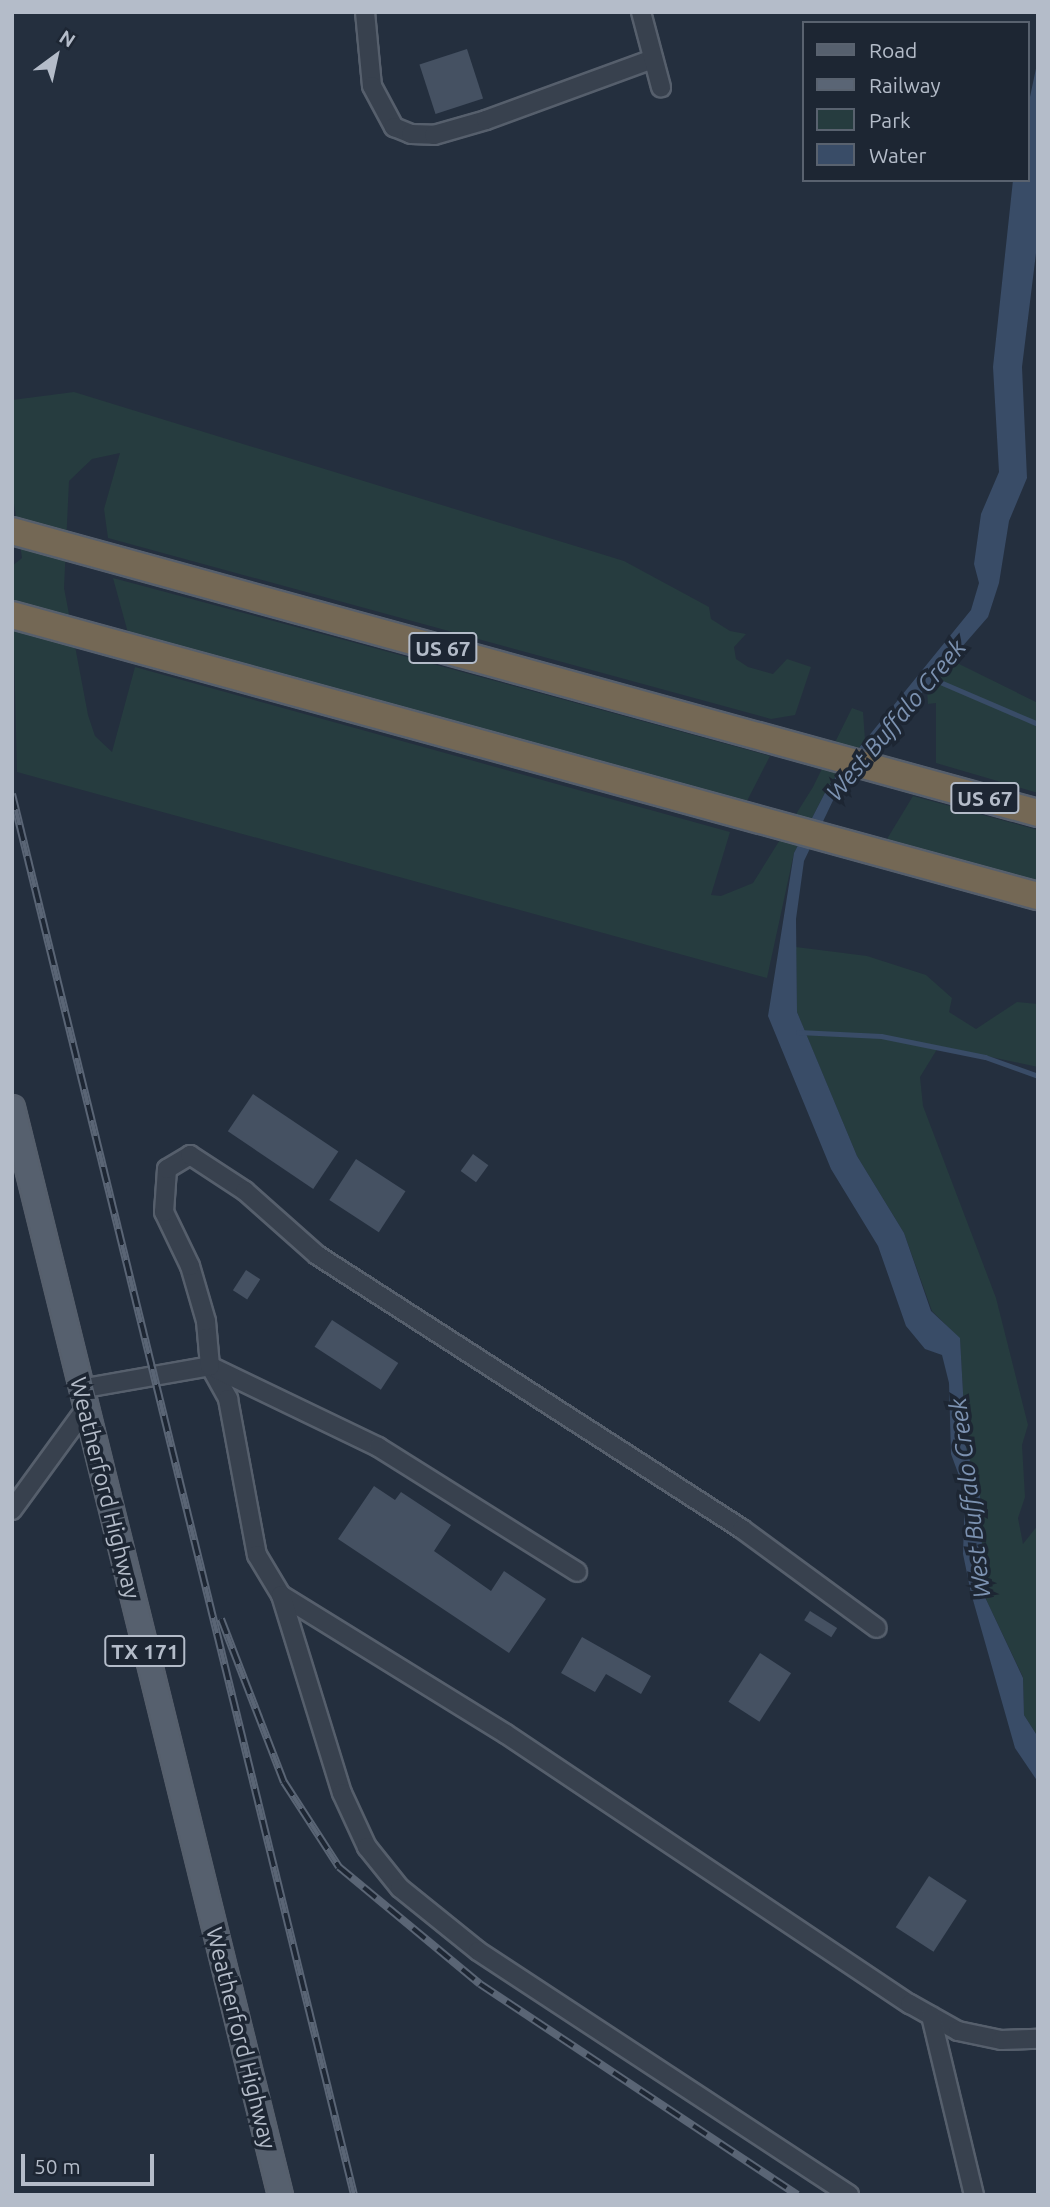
<!DOCTYPE html>
<style>
body{margin:0}
#map{position:relative;width:1050px;height:2207px;overflow:hidden;background:#242f3e;font-family:Ubuntu,sans-serif}
div>[style]{position:absolute}
.green>*{inset:0;background:#263c3f}
.water>*{inset:0;background:#394c67}
.stream>*{height:5px;margin:-2.5px;padding:0 2.5px;transform-origin:2.5px;border-radius:2.5px;background:#394c67}
.building>*{inset:0;background:#455162;transform-origin:0 0}
.roads{filter:drop-shadow(2px 0 #565f6c) drop-shadow(-2px 0 #565f6c) drop-shadow(0 2px #565f6c) drop-shadow(0 -2px #565f6c)}
.minor>*{height:18px;margin:-9px;padding:0 9px;transform-origin:9px;border-radius:9px;background:#38414e}
.major>*{height:23px;margin:-11.5px;padding:0 11.5px;transform-origin:11.5px;border-radius:11.5px;background:#56606e}
.highway>*{height:26px;margin:-13px;padding:0 13px;transform-origin:13px;border-radius:13px;background:#746855}
.rail>*{height:8px;margin-top:-4px;transform-origin:0;background:repeating-linear-gradient(90deg,#1d2633 0 16px,#5a6575 0 32px);box-sizing:border-box;border-block:2px solid #5a6575}
span{translate:-50% -50%;white-space:nowrap;text-align:center;line-height:1.15;-webkit-text-stroke:7px #1d2633;paint-order:stroke}
.shield-label span{padding:2px 5px;background:#1d2633;border:2px solid;border-radius:5px;-webkit-text-stroke-width:0}
.shield-label{font-size:21px;color:#b4bcc9;font-weight:700}
.street-label{font-size:23px;color:#b4bcc9}
.water-label{font-size:24px;color:#7c92b1;font-style:italic}
.frame{position:absolute;inset:0;border:14px solid #b4bcc9;pointer-events:none}
.legend{position:absolute;left:802px;top:21px;width:228px;height:161px;box-sizing:border-box;background:#1d2633;border:2px solid #59626f;margin:0;padding:9px 12px;list-style:none;font-size:21px;color:#b4bcc9}
.legend li{display:flex;align-items:center;gap:14px;height:35px}
.legend b{width:35px;border:2px solid #59626f}
.north{position:absolute;left:21px;top:21px;width:70px;height:70px;-webkit-text-stroke:5px #1d2633;paint-order:stroke;rotate:33deg;font-size:19px;font-weight:700;line-height:28px;text-align:center;color:#b4bcc9}
.north::after{content:'';display:block;margin:auto;width:24px;height:32px;background:#b4bcc9;clip-path:polygon(50% 0,100% 100%,50% 72%,0 100%)}
.scale{position:absolute;left:21px;top:2154px;width:133px;height:32px;box-sizing:border-box;border:4px solid #b4bcc9;border-top:0;padding-left:9px;font-size:21px;line-height:24px;white-space:nowrap;color:#b4bcc9;-webkit-text-stroke:5px #1d2633;paint-order:stroke}
</style>
<div id="map">
<div class="green">
<div style="clip-path:polygon(74px 392px,624px 561px,709px 607px,711px 619px,730px 631px,746px 634px,734px 647px,736px 659px,748px 667px,773px 674px,787px 659px,811px 667px,795px 715px,771px 719px,108px 538px,104px 509px,120px 453px,92px 459px,69px 481px,64px 588px,88px 715px,95px 736px,112px 752px,135px 667px,730px 832px,711px 895px,721px 896px,753px 883px,813px 787px,852px 708px,863px 712px,865px 740px,829px 785px,794px 853px,767px 978px,17px 772px,12px 566px,22px 558px,12px 490px,12px 400px)"></div>
<div style="clip-path:polygon(113px 578px,352px 642px,770px 756px,747px 801px,128px 633px)"></div>
<div style="clip-path:polygon(953px 661px,1038px 703px,1038px 793px,936px 763px,936px 703px,928px 704px,927px 690px)"></div>
<div style="clip-path:polygon(913px 796px,1038px 830px,1038px 882px,887px 839px)"></div>
<div style="clip-path:polygon(796px 947px,867px 956px,926px 975px,952px 998px,949px 1012px,976px 1029px,1017px 1002px,1038px 1004px,1038px 1067px,939px 1046px,920px 1077px,923px 1106px,996px 1298px,1028px 1425px,1022px 1445px,1025px 1497px,1018px 1518px,1023px 1544px,1038px 1525px,1038px 1737px,1024px 1715px,1023px 1677px,984px 1595px,980px 1495px,966px 1447px,960px 1339px,932px 1311px,904px 1233px,857px 1156px,808px 1039px,797px 1012px)"></div>
</div>
<div class="water">
<div style="clip-path:polygon(1038px 59px,1038px 237px,1022px 367px,1027px 478px,1009px 521px,999px 583px,988px 617px,839px 788px,804px 861px,796px 919px,797px 1012px,857px 1156px,904px 1233px,931px 1311px,960px 1338px,966px 1447px,980px 1495px,984px 1595px,1023px 1678px,1024px 1715px,1038px 1737px,1038px 1782px,1015px 1748px,971px 1593px,963px 1554px,965px 1492px,951px 1454px,949px 1383px,942px 1355px,925px 1349px,906px 1326px,878px 1246px,831px 1169px,768px 1016px,794px 853px,829px 785px,971px 610px,979px 583px,974px 564px,981px 514px,999px 472px,993px 367px,1013px 180px,1027px 180px,1027px 111px)"></div>
</div>
<div class="stream">
<div style="left:933px;top:679px;width:114px;rotate:23.2deg"></div>
<div style="left:798px;top:1032px;width:83px;rotate:2.8deg"></div>
<div style="left:881px;top:1036px;width:106px;rotate:11.4deg"></div>
<div style="left:985px;top:1057px;width:56px;rotate:19.7deg"></div>
</div>
<div class="building">
<div style="left:467px;top:49px;width:52px;height:50px;rotate:72deg"></div>
<div style="left:253px;top:1094px;width:103px;height:45px;rotate:34deg"></div>
<div style="left:473px;top:1154px;width:19px;height:21px;rotate:36deg"></div>
<div style="left:356px;top:1159px;width:59px;height:49px;rotate:33deg"></div>
<div style="left:246px;top:1270px;width:17px;height:24px;rotate:33deg"></div>
<div style="left:332px;top:1320px;width:79px;height:32px;rotate:33deg"></div>
<div style="clip-path:polygon(374px 1486px,395px 1500px,401px 1492px,451px 1525px,434px 1551px,491px 1591px,504px 1571px,546px 1599px,509px 1653px,338px 1539px)"></div>
<div style="left:810px;top:1611px;width:32px;height:11px;rotate:32deg"></div>
<div style="clip-path:polygon(582px 1637px,651px 1676px,641px 1694px,606px 1674px,595px 1692px,561px 1673px)"></div>
<div style="left:760px;top:1653px;width:37px;height:58px;rotate:33deg"></div>
<div style="left:929px;top:1876px;width:45px;height:61px;rotate:33deg"></div>
</div>
<div class="roads">
<div class="minor">
<div style="left:365px;top:12px;width:74px;rotate:84.6deg"></div>
<div style="left:372px;top:86px;width:47px;rotate:61.8deg"></div>
<div style="left:394px;top:127px;width:18px;rotate:22deg"></div>
<div style="left:411px;top:134px;width:23px;rotate:2deg"></div>
<div style="left:434px;top:135px;width:54px;rotate:-16.1deg"></div>
<div style="left:486px;top:120px;width:178px;rotate:-20.1deg"></div>
<div style="left:641px;top:12px;width:78px;rotate:75.1deg"></div>
<div style="left:210px;top:1366px;width:38px;rotate:61deg"></div>
<div style="left:228px;top:1399px;width:159px;rotate:79.5deg"></div>
<div style="left:257px;top:1555px;width:47px;rotate:59deg"></div>
<div style="left:281px;top:1595px;width:264px;rotate:31.7deg"></div>
<div style="left:506px;top:1734px;width:486px;rotate:33.8deg"></div>
<div style="left:910px;top:2004px;width:55px;rotate:29.4deg"></div>
<div style="left:958px;top:2031px;width:44px;rotate:11.8deg"></div>
<div style="left:1001px;top:2040px;width:37px;rotate:-2deg"></div>
<div style="left:210px;top:1366px;width:187px;rotate:25.7deg"></div>
<div style="left:378px;top:1447px;width:235px;rotate:32.1deg"></div>
<div style="left:80px;top:1389px;width:132px;rotate:-10deg"></div>
<div style="left:210px;top:1366px;width:45px;rotate:-95.1deg"></div>
<div style="left:206px;top:1321px;width:57px;rotate:-106.2deg"></div>
<div style="left:190px;top:1266px;width:60px;rotate:-115.7deg"></div>
<div style="left:164px;top:1212px;width:43px;rotate:-86deg"></div>
<div style="left:167px;top:1169px;width:27px;rotate:-31deg"></div>
<div style="left:190px;top:1155px;width:66px;rotate:33.2deg"></div>
<div style="left:245px;top:1191px;width:96px;rotate:41.6deg"></div>
<div style="left:317px;top:1255px;width:506px;rotate:32.81deg"></div>
<div style="left:742px;top:1529px;width:167px;rotate:36.3deg"></div>
<div style="left:12px;top:1510px;width:124px;rotate:-53.9deg"></div>
<div style="left:281px;top:1595px;width:207px;rotate:72.9deg"></div>
<div style="left:342px;top:1793px;width:60px;rotate:65.2deg"></div>
<div style="left:367px;top:1847px;width:53px;rotate:51.2deg"></div>
<div style="left:400px;top:1888px;width:100px;rotate:38.9deg"></div>
<div style="left:478px;top:1951px;width:444px;rotate:33.3deg"></div>
<div style="left:931px;top:2016px;width:184px;rotate:76.5deg"></div>
</div>
<div class="major">
<div style="left:12px;top:1107px;width:1121px;rotate:76.16deg"></div>
</div>
<div class="highway">
<div style="left:12px;top:531px;width:1064px;rotate:15.37deg"></div>
<div style="left:12px;top:615px;width:1064px;rotate:15.32deg"></div>
</div>
</div>
<div class="rail">
<div style="left:12px;top:794px;width:1442px;rotate:76.28deg"></div>
<div style="left:221px;top:1619px;width:175px;rotate:68.9deg"></div>
<div style="left:284px;top:1782px;width:101px;rotate:57.1deg"></div>
<div style="left:339px;top:1867px;width:183px;rotate:39.7deg"></div>
<div style="left:480px;top:1984px;width:381px;rotate:33.6deg"></div>
</div>
<div class="shield-label">
<span style="left:443px;top:648px">US 67</span>
<span style="left:985px;top:798px">US 67</span>
<span style="left:145px;top:1651px">TX 171</span>
</div>
<div class="street-label">
<span style="left:105px;top:1488px;rotate:76deg">Weatherford Highway</span>
<span style="left:241px;top:2038px;rotate:76deg">Weatherford Highway</span>
</div>
<div class="water-label">
<span style="left:896px;top:720px;rotate:-50deg">West Buffalo Creek</span>
<span style="left:970px;top:1498px;rotate:-97deg">West Buffalo Creek</span>
</div>
<div class="frame"></div>
<ul class="legend">
<li><b style="height:9px;background:#56606e"></b>Road</li>
<li><b style="height:9px;background:#5a6575"></b>Railway</li>
<li><b style="height:19px;background:#263c3f"></b>Park</li>
<li><b style="height:19px;background:#394c67"></b>Water</li>
</ul>
<div class="north">N</div>
<div class="scale">50 m</div>
</div>
